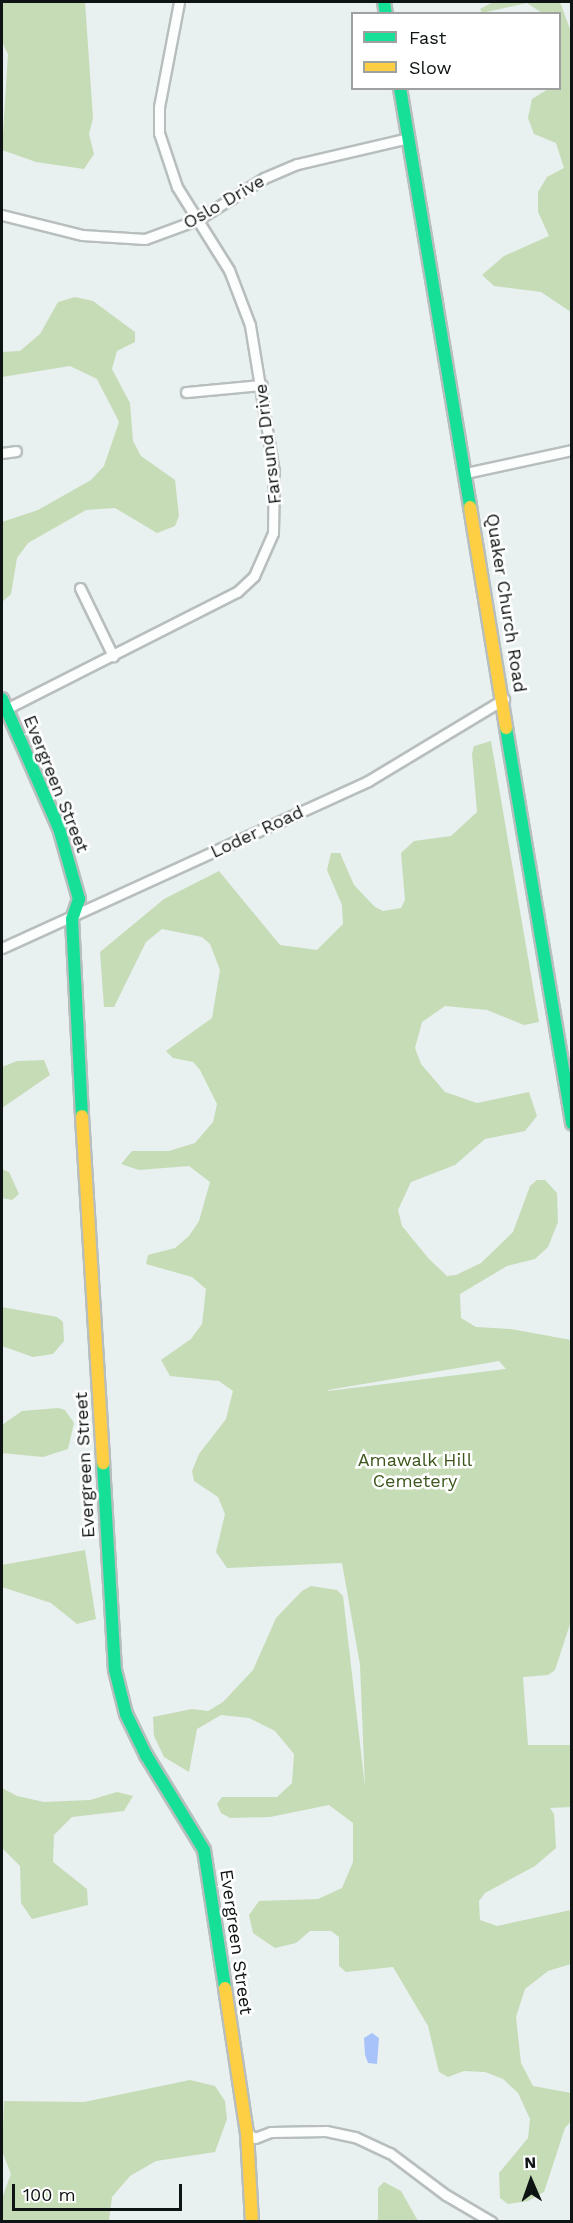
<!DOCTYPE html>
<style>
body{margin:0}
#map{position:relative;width:573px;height:2223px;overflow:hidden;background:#e8f0f0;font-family:"Work Sans",sans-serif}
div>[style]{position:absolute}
.green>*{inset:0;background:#c6dcb6}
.water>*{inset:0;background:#a8c3fa}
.roads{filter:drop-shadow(2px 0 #b8bebe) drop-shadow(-2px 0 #b8bebe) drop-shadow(0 2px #b8bebe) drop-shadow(0 -2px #b8bebe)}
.street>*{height:9px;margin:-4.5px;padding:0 4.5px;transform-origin:4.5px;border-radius:4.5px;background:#fcfdfd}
.fast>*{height:12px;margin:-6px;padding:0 6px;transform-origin:6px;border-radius:6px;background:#16e098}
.slow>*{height:12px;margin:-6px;padding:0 6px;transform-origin:6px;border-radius:6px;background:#ffcf43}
span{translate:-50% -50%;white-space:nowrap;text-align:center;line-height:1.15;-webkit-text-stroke:5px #fff;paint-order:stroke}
.street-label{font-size:18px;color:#0e1313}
.park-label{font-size:18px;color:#3d561c}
.frame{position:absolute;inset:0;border:3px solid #0e1313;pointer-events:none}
.legend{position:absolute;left:351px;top:12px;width:210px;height:78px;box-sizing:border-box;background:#fff;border:2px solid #9fa1a1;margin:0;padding:8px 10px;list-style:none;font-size:18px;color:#0e1313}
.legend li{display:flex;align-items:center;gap:12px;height:30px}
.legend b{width:30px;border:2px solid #9fa1a1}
.north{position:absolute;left:501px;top:2151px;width:60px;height:60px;-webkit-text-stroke:4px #fff;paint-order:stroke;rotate:358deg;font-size:16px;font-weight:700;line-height:24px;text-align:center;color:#0e1313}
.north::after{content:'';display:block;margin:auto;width:21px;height:27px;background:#0e1313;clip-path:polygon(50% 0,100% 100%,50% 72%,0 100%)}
.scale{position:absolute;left:12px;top:2184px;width:170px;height:27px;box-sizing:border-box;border:3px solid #0e1313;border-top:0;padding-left:8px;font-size:18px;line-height:21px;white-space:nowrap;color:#0e1313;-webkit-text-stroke:4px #fff;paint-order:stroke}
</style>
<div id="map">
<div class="green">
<div style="clip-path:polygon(2px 2px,85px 2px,93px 118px,89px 134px,94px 154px,84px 169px,36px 162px,2px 150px,8px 54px,2px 42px)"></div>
<div style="clip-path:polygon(493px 2px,560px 2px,571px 32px,571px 312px,541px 292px,494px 286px,482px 275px,504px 256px,549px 236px,538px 212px,538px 192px,547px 177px,564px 168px,556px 143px,534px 134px,528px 118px,532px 99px,548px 89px,560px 88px,560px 14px,542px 13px,527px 3px,482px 13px,480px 9px)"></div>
<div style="clip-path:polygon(75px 297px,93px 301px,135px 332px,135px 342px,117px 351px,112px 369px,130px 403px,133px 441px,141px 456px,175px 480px,179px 516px,175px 526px,157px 533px,115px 508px,86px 510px,28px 543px,17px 558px,11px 594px,2px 602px,2px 522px,38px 510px,91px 480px,104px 466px,119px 422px,97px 379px,70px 366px,2px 377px,2px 352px,20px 351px,40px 334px,58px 302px)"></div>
<div style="clip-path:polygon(evenodd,491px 741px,539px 1022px,524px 1025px,487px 1010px,445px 1006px,422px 1022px,415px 1048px,421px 1064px,445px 1092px,477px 1103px,529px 1092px,537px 1116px,525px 1131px,485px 1139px,455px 1165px,411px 1182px,398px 1210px,402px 1226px,429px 1259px,447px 1276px,456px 1275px,481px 1263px,513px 1232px,530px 1186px,537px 1180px,545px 1180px,557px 1193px,558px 1222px,548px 1247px,535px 1259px,507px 1266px,460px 1294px,461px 1318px,476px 1327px,511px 1329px,571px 1340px,571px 1621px,555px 1670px,548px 1675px,523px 1677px,528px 1745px,571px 1745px,571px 1807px,550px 1808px,554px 1814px,556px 1848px,535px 1866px,485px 1893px,479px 1901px,480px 1920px,497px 1926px,571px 1910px,571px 1964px,548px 1971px,525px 1989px,516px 2017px,521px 2063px,533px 2086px,571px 2093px,571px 2121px,565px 2128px,544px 2192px,528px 2201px,508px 2204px,500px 2198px,499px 2173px,528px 2138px,530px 2119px,518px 2093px,503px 2079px,485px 2072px,464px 2071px,448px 2077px,439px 2072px,428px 2026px,393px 1967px,346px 1972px,339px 1966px,339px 1937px,331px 1931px,310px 1931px,296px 1943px,275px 1948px,253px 1933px,249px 1915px,259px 1901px,318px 1899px,342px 1888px,353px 1862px,353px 1823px,329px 1805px,270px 1817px,230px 1818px,221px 1813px,217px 1804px,222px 1797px,277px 1797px,292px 1783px,294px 1754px,275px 1731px,249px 1718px,221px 1715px,197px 1729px,189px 1772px,164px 1757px,154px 1736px,153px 1717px,192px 1709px,208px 1711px,223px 1702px,253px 1670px,276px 1618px,302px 1591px,311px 1586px,337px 1590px,343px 1596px,365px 1787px,360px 1665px,342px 1563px,227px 1568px,216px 1552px,225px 1514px,218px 1497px,194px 1481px,192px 1471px,199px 1454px,226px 1419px,233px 1391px,219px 1381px,170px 1376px,161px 1360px,191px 1339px,202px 1324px,206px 1289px,192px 1277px,146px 1264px,148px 1255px,175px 1248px,189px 1236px,199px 1221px,210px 1182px,189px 1166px,139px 1170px,121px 1164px,132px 1151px,169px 1151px,195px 1143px,213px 1122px,217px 1104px,200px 1070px,193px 1062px,173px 1058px,166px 1051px,212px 1018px,220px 970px,210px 944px,202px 937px,162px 929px,146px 942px,114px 1007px,104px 1007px,100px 952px,164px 899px,219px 871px,280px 945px,317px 950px,343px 924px,342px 905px,327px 870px,331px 853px,340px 853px,354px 885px,375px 907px,383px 911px,401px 908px,405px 900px,401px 853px,414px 841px,451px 836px,477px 812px,472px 754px,474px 746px,491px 741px,499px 1361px,506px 1369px,328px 1391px,328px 1390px,499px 1361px)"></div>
<div style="clip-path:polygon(44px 1060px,50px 1075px,2px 1108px,2px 1067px,17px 1061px)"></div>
<div style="clip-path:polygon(2px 1169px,9px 1172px,19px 1194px,12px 1200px,2px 1198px)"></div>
<div style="clip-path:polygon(2px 1307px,57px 1317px,63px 1322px,64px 1341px,53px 1354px,33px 1357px,2px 1346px)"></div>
<div style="clip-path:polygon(58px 1408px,65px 1410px,74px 1423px,68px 1449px,43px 1457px,2px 1453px,2px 1425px,22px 1411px)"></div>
<div style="clip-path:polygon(85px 1550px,96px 1619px,77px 1624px,51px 1603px,2px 1587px,2px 1565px)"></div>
<div style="clip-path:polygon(2px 1788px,17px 1796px,44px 1802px,90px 1800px,117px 1792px,133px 1796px,124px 1811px,72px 1817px,54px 1835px,53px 1862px,87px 1889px,88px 1905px,32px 1919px,21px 1903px,20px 1866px,2px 1848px)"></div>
<div style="clip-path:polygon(190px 2080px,215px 2086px,225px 2101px,227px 2119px,215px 2152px,156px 2161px,130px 2176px,112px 2197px,109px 2221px,2px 2221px,2px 2198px,11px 2174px,2px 2151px,4px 2101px,84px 2102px)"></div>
<div style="clip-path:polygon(384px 2182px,401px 2191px,418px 2221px,378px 2221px,378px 2188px)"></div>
</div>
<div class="water">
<div style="clip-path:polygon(372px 2033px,379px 2038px,377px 2064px,368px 2063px,365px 2055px,364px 2038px)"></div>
</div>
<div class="roads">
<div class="street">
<div style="left:2px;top:215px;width:82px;rotate:14deg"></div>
<div style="left:82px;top:235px;width:63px;rotate:3.6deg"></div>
<div style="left:145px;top:239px;width:55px;rotate:-20.1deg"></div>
<div style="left:197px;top:220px;width:79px;rotate:-32.1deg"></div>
<div style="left:264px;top:178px;width:36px;rotate:-23deg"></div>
<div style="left:297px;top:164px;width:115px;rotate:-13.1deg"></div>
<div style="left:186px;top:392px;width:76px;rotate:-5.3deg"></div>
<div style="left:2px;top:453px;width:14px;rotate:-8deg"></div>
<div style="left:466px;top:473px;width:108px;rotate:-12.2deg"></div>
<div style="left:80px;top:588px;width:76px;rotate:64.1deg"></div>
<div style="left:2px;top:711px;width:263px;rotate:-26.9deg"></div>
<div style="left:237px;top:592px;width:23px;rotate:-43deg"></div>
<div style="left:254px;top:576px;width:47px;rotate:-66.2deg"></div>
<div style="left:273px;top:533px;width:61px;rotate:-89.1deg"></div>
<div style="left:274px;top:472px;width:149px;rotate:-99.3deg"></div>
<div style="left:250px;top:325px;width:59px;rotate:-110.9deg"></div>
<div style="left:229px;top:270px;width:98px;rotate:-122.1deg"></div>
<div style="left:177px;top:187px;width:57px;rotate:-108.4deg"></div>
<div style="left:159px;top:133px;width:26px;rotate:-90deg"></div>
<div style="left:159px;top:107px;width:107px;rotate:-79.2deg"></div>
<div style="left:2px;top:948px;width:402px;rotate:-24.5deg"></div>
<div style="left:368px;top:781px;width:159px;rotate:-31.1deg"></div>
<div style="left:247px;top:2133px;width:9px;rotate:32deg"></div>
<div style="left:255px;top:2138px;width:17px;rotate:-21deg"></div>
<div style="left:271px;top:2132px;width:55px;rotate:-1deg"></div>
<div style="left:326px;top:2131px;width:30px;rotate:12deg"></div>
<div style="left:355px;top:2137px;width:38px;rotate:25deg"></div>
<div style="left:390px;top:2153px;width:70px;rotate:36.9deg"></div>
<div style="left:446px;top:2195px;width:53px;rotate:30.4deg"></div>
</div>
<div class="fast">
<div style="left:384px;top:2px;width:12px;rotate:81deg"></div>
<div style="left:400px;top:88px;width:425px;rotate:80.5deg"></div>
<div style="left:2px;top:699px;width:141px;rotate:66.2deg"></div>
<div style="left:59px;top:828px;width:74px;rotate:74.3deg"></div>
<div style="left:79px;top:899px;width:21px;rotate:109deg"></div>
<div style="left:72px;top:919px;width:197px;rotate:87.1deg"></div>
<div style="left:506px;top:728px;width:401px;rotate:80.5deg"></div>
<div style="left:103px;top:1463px;width:207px;rotate:86.7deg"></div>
<div style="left:115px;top:1670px;width:45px;rotate:76deg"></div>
<div style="left:126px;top:1714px;width:46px;rotate:64deg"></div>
<div style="left:146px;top:1755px;width:111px;rotate:58.6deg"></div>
<div style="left:204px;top:1850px;width:140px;rotate:81.3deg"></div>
</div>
<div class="slow">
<div style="left:470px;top:507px;width:224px;rotate:80.7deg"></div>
<div style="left:82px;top:1116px;width:348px;rotate:86.5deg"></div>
<div style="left:225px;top:1988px;width:147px;rotate:81.4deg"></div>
<div style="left:247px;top:2133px;width:89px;rotate:86.8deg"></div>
</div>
</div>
<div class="street-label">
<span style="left:224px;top:202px;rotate:-30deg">Oslo Drive</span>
<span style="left:268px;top:444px;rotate:-97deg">Farsund Drive</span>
<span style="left:506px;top:603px;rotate:81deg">Quaker Church Road</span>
<span style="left:56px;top:784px;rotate:68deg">Evergreen Street</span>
<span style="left:257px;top:832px;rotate:-25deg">Loder Road</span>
<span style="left:85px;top:1465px;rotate:-93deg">Evergreen Street</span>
<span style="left:236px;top:1942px;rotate:82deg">Evergreen Street</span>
</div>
<div class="park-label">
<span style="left:415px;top:1471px">Amawalk Hill<br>Cemetery</span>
</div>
<div class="frame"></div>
<ul class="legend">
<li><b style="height:8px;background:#16e098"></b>Fast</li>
<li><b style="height:8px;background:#ffcf43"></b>Slow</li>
</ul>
<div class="north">N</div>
<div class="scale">100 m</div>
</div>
